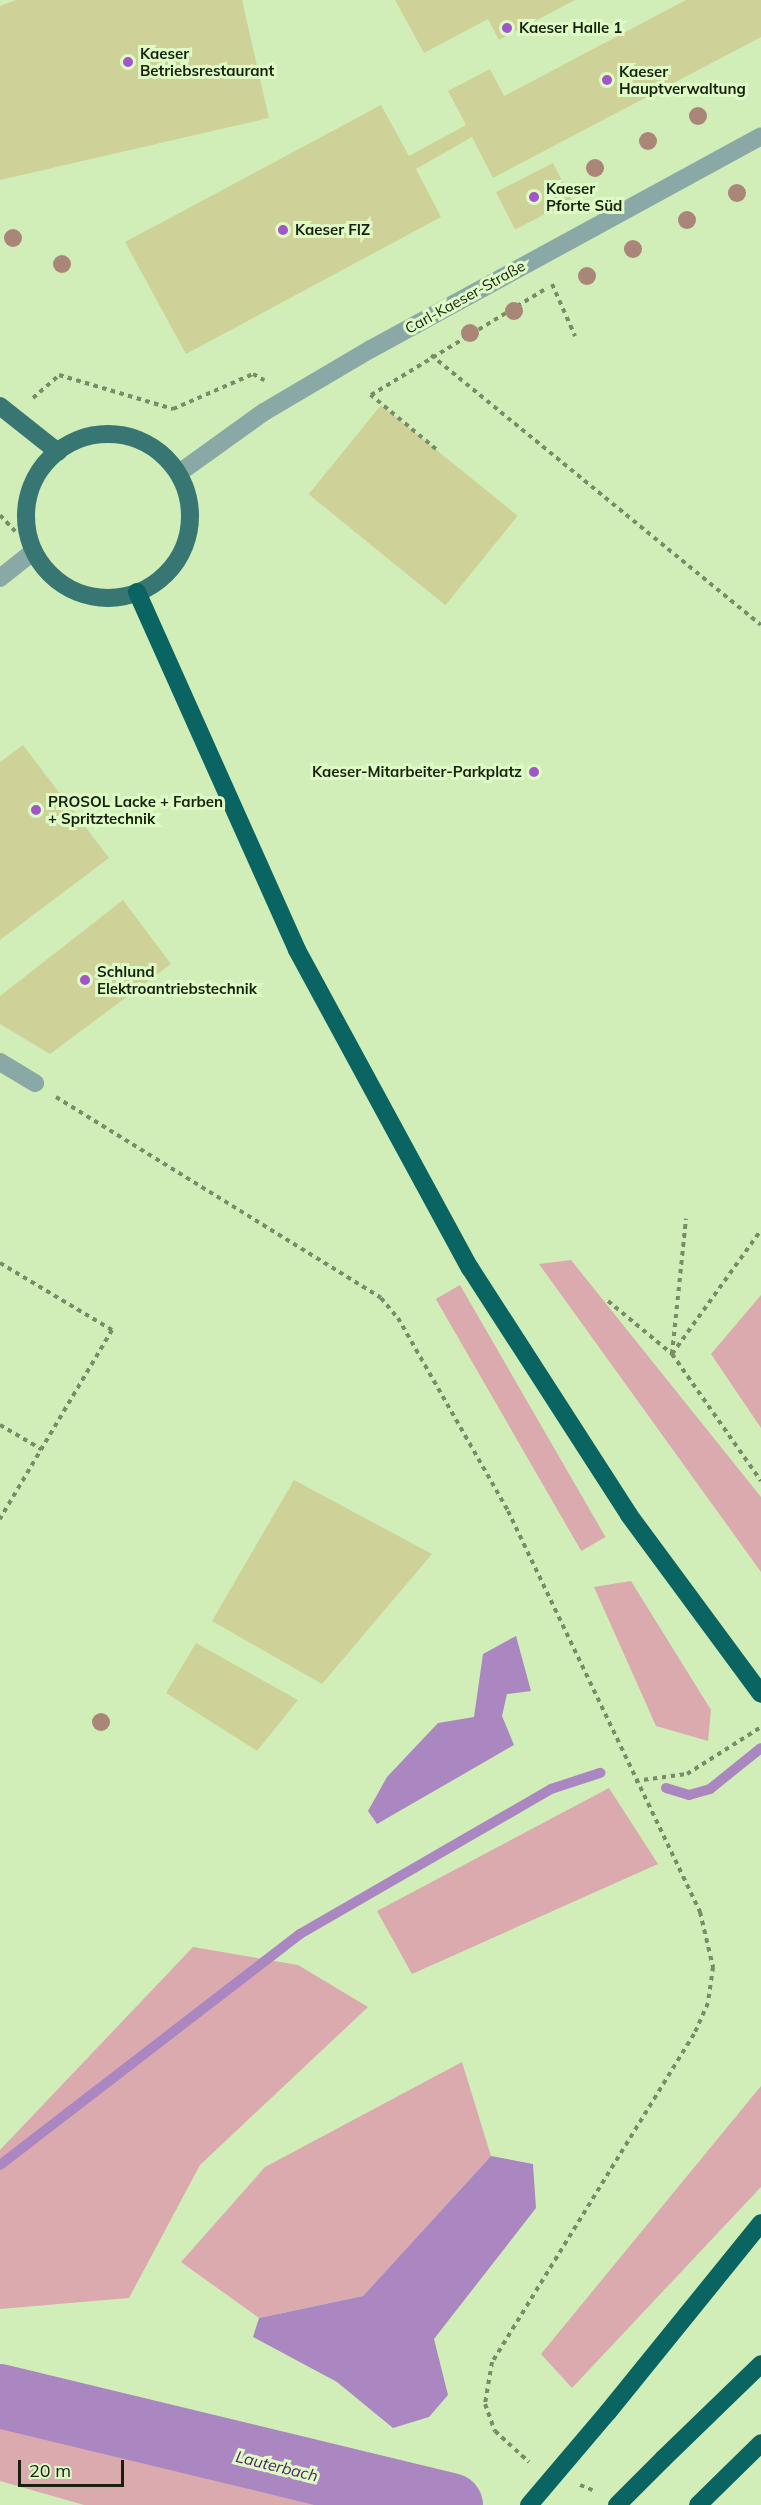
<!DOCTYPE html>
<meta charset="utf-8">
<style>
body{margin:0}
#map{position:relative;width:761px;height:2505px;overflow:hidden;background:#d1eeb9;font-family:Mulish,sans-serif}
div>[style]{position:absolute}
.green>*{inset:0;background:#daaaaf;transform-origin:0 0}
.water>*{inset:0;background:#aa87c1}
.stream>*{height:10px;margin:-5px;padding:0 5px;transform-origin:5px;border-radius:5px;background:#aa87c1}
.river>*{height:64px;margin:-32px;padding:0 32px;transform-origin:32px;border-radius:32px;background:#aa87c1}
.building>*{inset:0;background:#ced299;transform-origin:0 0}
.path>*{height:4px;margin-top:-2px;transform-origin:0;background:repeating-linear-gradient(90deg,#788c67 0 4.5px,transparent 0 9px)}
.minor>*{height:18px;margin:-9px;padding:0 9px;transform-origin:9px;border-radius:9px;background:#89a8a6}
.major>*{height:18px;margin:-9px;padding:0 9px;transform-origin:9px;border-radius:9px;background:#387674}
.major>.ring{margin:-9px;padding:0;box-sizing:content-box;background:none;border:18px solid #387674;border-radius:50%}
.highway>*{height:18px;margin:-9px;padding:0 9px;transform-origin:9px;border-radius:9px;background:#0a6462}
.highway-bridge>*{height:18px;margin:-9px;padding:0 9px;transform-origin:9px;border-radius:9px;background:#0a6462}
.trees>*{width:18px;height:18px;margin:-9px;border-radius:50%;background:#aa8678}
.dots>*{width:16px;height:16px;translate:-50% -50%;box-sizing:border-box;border:3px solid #defbc6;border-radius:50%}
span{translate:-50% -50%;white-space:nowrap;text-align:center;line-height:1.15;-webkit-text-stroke:6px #defbc6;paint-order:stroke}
.poi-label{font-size:15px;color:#17210d;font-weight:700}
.left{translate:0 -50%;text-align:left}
.right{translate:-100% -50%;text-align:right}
.street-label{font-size:15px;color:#17210d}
.water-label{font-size:16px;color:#4d1f66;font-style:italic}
.scale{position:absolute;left:18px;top:2460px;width:106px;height:27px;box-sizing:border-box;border:3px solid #17210d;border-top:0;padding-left:8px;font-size:18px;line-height:21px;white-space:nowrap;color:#17210d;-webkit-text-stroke:4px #defbc6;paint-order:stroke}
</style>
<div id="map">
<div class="green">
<div style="clip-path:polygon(571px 1260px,761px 1497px,761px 1572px,539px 1264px)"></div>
<div style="left:460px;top:1285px;width:291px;height:28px;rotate:60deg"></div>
<div style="clip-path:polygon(761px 1295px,761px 1428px,711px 1354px)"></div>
<div style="clip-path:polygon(631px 1581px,711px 1710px,708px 1741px,656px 1726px,594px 1587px)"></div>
<div style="clip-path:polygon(609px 1788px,658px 1864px,412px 1974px,377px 1911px)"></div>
<div style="clip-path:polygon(193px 1947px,298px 1965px,368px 2007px,200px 2165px,129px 2298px,0 2309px,0 2150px)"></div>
<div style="clip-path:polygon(462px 2062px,491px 2156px,363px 2296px,259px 2318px,181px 2262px,265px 2167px)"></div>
<div style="clip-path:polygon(761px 2086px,761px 2187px,572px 2388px,541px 2354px)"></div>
<div style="clip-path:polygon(0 2400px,84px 2439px,449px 2488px,444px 2505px,84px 2505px,0 2481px)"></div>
</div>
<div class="water">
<div style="clip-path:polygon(516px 1636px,531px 1691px,507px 1694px,502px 1716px,514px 1745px,377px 1824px,368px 1811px,387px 1777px,438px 1723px,474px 1717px,483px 1654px)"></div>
<div style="clip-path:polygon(491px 2156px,533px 2164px,536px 2208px,434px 2339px,448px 2395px,429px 2417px,393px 2428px,337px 2382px,253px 2337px,259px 2318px,363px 2296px)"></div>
</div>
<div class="stream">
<div style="left:666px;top:1788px;width:24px;rotate:17deg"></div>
<div style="left:689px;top:1795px;width:22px;rotate:-16deg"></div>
<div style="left:710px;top:1789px;width:65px;rotate:-38.8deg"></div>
<div style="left:0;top:2165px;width:379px;rotate:-37.6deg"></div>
<div style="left:300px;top:1934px;width:290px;rotate:-30deg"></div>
<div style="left:551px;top:1789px;width:52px;rotate:-18.1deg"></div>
</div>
<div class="river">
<div style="left:0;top:2396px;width:464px;rotate:13.6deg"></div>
</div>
<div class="building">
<div style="clip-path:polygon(16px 0,242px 0,269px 118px,0 180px,0 6px)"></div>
<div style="clip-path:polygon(395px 0,575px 0,499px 40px,488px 19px,424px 53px)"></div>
<div style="clip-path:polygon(686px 0,761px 0,761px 37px,493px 178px,472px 137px,416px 169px,441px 217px,186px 354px,125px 242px,381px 105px,409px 156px,466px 125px,448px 91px,490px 69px,504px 96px)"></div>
<div style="left:553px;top:163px;width:42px;height:64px;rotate:63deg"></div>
<div style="left:381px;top:405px;width:176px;height:115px;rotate:39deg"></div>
<div style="clip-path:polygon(23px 745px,109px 858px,0 940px,0 762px)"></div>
<div style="clip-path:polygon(123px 900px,171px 964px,50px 1054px,0 1024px,0 996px)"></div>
<div style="clip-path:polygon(294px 1480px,432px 1554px,322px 1684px,212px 1621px)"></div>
<div style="clip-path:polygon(196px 1643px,298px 1700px,257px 1751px,166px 1693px)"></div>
</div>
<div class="path">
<div style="left:552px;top:284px;width:57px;rotate:66.1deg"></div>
<div style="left:431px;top:355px;width:426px;rotate:39.3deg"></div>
<div style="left:33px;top:398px;width:35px;rotate:-41deg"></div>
<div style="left:59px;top:375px;width:119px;rotate:16.6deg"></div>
<div style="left:173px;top:409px;width:87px;rotate:-23.6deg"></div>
<div style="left:253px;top:374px;width:13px;rotate:29deg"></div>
<div style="left:436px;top:449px;width:85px;rotate:-140.3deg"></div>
<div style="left:371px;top:395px;width:206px;rotate:-31.3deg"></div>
<div style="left:0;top:515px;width:23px;rotate:47deg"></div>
<div style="left:56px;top:1097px;width:382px;rotate:31.7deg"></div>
<div style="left:381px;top:1298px;width:26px;rotate:50deg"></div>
<div style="left:398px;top:1318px;width:222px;rotate:60.3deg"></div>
<div style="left:508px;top:1511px;width:445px;rotate:64.4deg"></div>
<div style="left:700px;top:1912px;width:57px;rotate:76.7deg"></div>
<div style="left:713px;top:1967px;width:36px;rotate:98deg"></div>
<div style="left:708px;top:2003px;width:34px;rotate:114deg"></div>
<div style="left:694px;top:2034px;width:385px;rotate:121.6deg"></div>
<div style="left:492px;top:2362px;width:43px;rotate:99.5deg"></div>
<div style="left:485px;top:2404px;width:29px;rotate:70deg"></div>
<div style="left:495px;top:2431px;width:46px;rotate:42.4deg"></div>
<div style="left:0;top:1263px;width:131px;rotate:30.9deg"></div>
<div style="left:112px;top:1330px;width:220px;rotate:120.7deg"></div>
<div style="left:608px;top:1301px;width:83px;rotate:39.6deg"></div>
<div style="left:672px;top:1354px;width:155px;rotate:55deg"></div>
<div style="left:672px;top:1354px;width:153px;rotate:-54.3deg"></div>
<div style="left:672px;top:1354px;width:136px;rotate:-84.1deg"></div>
<div style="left:0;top:1425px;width:48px;rotate:30.3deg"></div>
<div style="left:635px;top:1781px;width:52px;rotate:-7.7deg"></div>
<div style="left:687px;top:1774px;width:88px;rotate:-32.4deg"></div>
<div style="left:580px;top:2485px;width:16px;rotate:22deg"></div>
</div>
<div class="minor">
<div style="left:179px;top:473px;width:105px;rotate:-35.7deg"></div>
<div style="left:264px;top:412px;width:124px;rotate:-30.5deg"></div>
<div style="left:371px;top:349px;width:444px;rotate:-28.6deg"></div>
<div style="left:0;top:578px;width:43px;rotate:-38.5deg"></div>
<div style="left:0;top:1062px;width:41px;rotate:31deg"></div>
</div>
<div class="major">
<div style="left:0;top:406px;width:74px;rotate:38.4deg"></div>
<div class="ring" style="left:26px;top:434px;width:146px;height:146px"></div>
</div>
<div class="highway">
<div style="left:137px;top:592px;width:392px;rotate:65.9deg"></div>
<div style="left:297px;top:950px;width:362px;rotate:61.5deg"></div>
<div style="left:470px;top:1268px;width:294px;rotate:57.2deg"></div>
<div style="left:629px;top:1515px;width:222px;rotate:53.6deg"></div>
<div style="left:608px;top:2412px;width:243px;rotate:-51deg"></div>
<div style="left:663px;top:2459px;width:136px;rotate:-44.1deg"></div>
<div style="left:698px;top:2505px;width:88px;rotate:-44.5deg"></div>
</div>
<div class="highway-bridge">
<div style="left:529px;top:2505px;width:122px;rotate:-49.7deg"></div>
<div style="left:617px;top:2505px;width:65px;rotate:-45deg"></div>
</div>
<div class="trees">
<div style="left:698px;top:116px"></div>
<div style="left:648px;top:141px"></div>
<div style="left:595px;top:168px"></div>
<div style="left:737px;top:193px"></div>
<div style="left:687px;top:220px"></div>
<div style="left:13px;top:238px"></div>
<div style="left:633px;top:249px"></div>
<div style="left:62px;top:264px"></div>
<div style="left:587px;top:276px"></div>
<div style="left:514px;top:311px"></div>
<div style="left:470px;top:333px"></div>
<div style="left:101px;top:1722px"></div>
</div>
<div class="dots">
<div style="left:507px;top:28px;background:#a056c9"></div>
<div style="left:128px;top:62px;background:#a056c9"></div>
<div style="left:607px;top:80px;background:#a056c9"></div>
<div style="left:534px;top:197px;background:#a056c9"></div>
<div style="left:283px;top:230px;background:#a056c9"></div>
<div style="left:534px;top:772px;background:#a056c9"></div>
<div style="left:36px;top:810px;background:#a056c9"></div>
<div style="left:85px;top:980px;background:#a056c9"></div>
</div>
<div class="poi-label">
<span class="left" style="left:519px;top:28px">Kaeser Halle 1</span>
<span class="left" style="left:140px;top:62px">Kaeser<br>Betriebsrestaurant</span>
<span class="left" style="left:619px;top:80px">Kaeser<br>Hauptverwaltung</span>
<span class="left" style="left:546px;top:197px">Kaeser<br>Pforte Süd</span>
<span class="left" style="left:295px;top:230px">Kaeser FIZ</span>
<span class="right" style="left:522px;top:772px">Kaeser-Mitarbeiter-Parkplatz</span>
<span class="left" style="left:48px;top:810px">PROSOL Lacke + Farben<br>+ Spritztechnik</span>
<span class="left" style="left:97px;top:980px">Schlund<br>Elektroantriebstechnik</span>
</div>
<div class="street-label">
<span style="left:465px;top:297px;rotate:-29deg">Carl-Kaeser-Straße</span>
</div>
<div class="water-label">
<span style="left:277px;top:2466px;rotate:14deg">Lauterbach</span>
</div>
<div class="scale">20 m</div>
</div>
